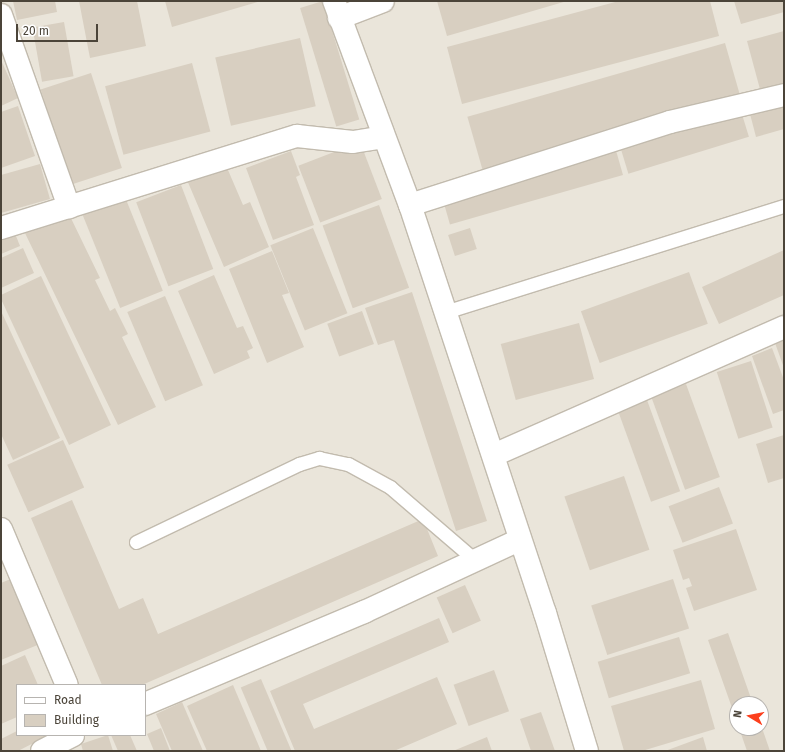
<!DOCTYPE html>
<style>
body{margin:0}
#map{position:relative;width:785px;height:752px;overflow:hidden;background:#f6f3ec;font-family:"Fira Sans",sans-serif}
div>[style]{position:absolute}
.residential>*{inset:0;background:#eae5da}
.building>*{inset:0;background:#d8cfc1;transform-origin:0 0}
.roads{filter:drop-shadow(1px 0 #c2bbae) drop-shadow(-1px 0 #c2bbae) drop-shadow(0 1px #c2bbae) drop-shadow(0 -1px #c2bbae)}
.service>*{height:13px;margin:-6.5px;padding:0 6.5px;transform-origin:6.5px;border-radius:6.5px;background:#fff}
.minor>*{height:22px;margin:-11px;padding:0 11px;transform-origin:11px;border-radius:11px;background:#fff}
.tertiary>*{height:22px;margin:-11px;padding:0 11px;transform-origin:11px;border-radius:11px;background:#fff}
span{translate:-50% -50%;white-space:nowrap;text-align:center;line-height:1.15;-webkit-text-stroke:3px #fff;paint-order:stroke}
.frame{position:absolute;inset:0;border:2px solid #4b4439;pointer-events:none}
.legend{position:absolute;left:16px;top:684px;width:130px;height:52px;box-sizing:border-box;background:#fff;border:1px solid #b7b4b0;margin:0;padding:5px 7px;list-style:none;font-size:12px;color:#4b4439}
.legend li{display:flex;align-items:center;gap:8px;height:20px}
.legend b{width:20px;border:1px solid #b7b4b0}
.north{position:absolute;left:729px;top:696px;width:40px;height:40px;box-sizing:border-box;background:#fff;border:1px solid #b7b4b0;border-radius:50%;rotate:280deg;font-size:11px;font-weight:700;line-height:16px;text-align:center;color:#4b4439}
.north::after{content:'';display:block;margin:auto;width:14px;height:18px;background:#fc3f1d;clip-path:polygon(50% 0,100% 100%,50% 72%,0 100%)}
.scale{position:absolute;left:16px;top:24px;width:82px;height:18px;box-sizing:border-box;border:2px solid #4b4439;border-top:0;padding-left:5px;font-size:12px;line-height:14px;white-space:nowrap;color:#4b4439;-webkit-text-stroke:3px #fff;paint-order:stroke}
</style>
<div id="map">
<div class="residential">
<div style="clip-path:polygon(evenodd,1px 1px,784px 1px,784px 751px,1px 751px,1px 1px,17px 685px,145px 685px,145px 735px,17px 735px,17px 685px,1px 1px,737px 704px,761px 704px,761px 728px,737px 728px,737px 704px)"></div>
</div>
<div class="building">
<div style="clip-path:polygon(13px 1px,55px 1px,57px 12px,17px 20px)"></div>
<div style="clip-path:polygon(79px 1px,137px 1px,146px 46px,90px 58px)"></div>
<div style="clip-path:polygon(165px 1px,261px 1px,172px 27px)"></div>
<div style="left:323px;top:1px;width:124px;height:24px;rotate:73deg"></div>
<div style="clip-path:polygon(437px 1px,567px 1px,447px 36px)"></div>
<div style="clip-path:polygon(619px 1px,710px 1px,719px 36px,462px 104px,447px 47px)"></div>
<div style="clip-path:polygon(734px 1px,784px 1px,784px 12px,741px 24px)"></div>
<div style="left:64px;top:22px;width:55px;height:32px;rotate:80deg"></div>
<div style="clip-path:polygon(784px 31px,784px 87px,761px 93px,747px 41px)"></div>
<div style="left:300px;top:38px;width:70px;height:87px;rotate:77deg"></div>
<div style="left:725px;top:43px;width:57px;height:268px;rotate:74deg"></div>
<div style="clip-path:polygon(1px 60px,18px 98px,1px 106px)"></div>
<div style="left:192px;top:63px;width:71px;height:90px;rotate:75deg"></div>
<div style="left:91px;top:73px;width:100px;height:53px;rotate:72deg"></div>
<div style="clip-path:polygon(784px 101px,784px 129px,756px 137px,749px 110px)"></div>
<div style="clip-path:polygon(18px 106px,35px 156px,1px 168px,1px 112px)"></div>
<div style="left:741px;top:111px;width:27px;height:126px;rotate:73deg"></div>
<div style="left:360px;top:142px;width:61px;height:66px;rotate:69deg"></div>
<div style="left:615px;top:147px;width:29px;height:180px;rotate:74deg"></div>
<div style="clip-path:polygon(291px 151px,300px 175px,296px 177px,314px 225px,273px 240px,246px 168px)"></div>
<div style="clip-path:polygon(225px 163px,243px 205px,250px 202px,269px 247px,224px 267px,187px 180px)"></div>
<div style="clip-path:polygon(40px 164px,50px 199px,1px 213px,1px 175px)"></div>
<div style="left:181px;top:185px;width:90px;height:48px;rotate:69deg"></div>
<div style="left:125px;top:197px;width:101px;height:46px;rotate:68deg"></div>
<div style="left:379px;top:205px;width:88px;height:60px;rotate:70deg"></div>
<div style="clip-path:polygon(67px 210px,100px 278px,95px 280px,110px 311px,115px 308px,128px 334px,122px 337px,156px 407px,118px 425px,24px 231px)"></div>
<div style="clip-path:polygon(12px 226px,20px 246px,1px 254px,1px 231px)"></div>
<div style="left:313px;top:228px;width:92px;height:46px;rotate:68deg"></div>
<div style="left:470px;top:228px;width:22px;height:23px;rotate:72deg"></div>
<div style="clip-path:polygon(23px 248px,34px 273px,1px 288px,1px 258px)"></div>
<div style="clip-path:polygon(784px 250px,784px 295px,719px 324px,702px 287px)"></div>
<div style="clip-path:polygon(272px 251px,289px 293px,282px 295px,304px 347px,267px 363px,229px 269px)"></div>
<div style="left:689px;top:272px;width:55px;height:115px;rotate:70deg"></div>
<div style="clip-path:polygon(214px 275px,237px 328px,243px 326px,253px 348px,247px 351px,250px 358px,214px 374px,178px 291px)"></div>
<div style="clip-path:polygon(41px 276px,111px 425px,69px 445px,1px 299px,1px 295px)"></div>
<div style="clip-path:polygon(412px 292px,487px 521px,456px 531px,394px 340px,378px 345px,365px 308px)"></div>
<div style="left:165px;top:296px;width:97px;height:41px;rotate:67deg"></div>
<div style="clip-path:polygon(1px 311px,60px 438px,13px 460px,1px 434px)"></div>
<div style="left:362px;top:311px;width:35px;height:37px;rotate:70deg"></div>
<div style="left:579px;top:323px;width:58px;height:81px;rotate:75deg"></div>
<div style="clip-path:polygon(784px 340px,784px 368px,775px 343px)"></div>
<div style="clip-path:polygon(772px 348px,784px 380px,784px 410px,773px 414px,752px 356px)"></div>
<div style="left:751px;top:361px;width:70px;height:36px;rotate:72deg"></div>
<div style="left:686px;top:384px;width:99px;height:37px;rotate:70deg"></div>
<div style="left:647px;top:400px;width:97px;height:31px;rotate:70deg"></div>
<div style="clip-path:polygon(784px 435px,784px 478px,768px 483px,756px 444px)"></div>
<div style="left:63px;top:440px;width:52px;height:61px;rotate:66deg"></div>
<div style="left:624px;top:476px;width:78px;height:63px;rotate:71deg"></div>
<div style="left:719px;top:487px;width:39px;height:54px;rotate:69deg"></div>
<div style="clip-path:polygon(72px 500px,119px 609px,143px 598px,158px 634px,423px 519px,438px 556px,142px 685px,102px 685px,31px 518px)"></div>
<div style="clip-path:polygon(736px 529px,757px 590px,694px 611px,686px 588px,692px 586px,689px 578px,683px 580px,673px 550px)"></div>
<div style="clip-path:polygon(13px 578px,40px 644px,1px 660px,1px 583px)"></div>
<div style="left:673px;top:579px;width:52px;height:86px;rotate:72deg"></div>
<div style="left:465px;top:585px;width:39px;height:31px;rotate:66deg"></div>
<div style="clip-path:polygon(439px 618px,449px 642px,303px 704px,314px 729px,437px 677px,457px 724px,394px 751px,295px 751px,270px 691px)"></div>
<div style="clip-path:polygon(728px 633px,753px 704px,737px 704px,737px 722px,708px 640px)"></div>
<div style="left:679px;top:637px;width:38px;height:85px;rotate:73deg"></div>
<div style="clip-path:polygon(25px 655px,38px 685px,17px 685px,17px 717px,1px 724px,1px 666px)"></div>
<div style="left:494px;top:670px;width:44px;height:43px;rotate:70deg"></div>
<div style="left:261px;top:679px;width:78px;height:22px;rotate:67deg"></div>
<div style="clip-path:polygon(701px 680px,715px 729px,642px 751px,624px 751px,611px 706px)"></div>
<div style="clip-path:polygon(233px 685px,261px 751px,207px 751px,187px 706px)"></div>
<div style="clip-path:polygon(182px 702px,203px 751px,172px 751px,156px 714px)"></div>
<div style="clip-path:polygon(541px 712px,555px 751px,531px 751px,520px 719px)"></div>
<div style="clip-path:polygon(161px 728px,170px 751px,154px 751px,147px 734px)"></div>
<div style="clip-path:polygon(739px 728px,762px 728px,770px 751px,747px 751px)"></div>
<div style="clip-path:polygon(17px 731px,17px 735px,49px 735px,18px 751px,1px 751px,1px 739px)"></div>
<div style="clip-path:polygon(108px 735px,113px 751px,83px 751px,81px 744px)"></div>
<div style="clip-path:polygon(111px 735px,130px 735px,137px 751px,118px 751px)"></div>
<div style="clip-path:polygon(487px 737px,492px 751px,453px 751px)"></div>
<div style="clip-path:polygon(703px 737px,707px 751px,665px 751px)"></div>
</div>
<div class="roads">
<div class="service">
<div style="left:445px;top:312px;width:355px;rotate:-17.4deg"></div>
<div style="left:136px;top:542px;width:181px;rotate:-25.6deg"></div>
<div style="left:299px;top:464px;width:21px;rotate:-17deg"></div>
<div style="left:319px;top:458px;width:30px;rotate:12deg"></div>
<div style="left:348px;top:464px;width:48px;rotate:28.7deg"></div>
<div style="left:390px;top:487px;width:113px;rotate:40.7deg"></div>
</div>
<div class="minor">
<div style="left:1px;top:15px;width:204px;rotate:70.5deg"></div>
<div style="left:339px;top:18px;width:47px;rotate:-21.1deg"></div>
<div style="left:410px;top:205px;width:273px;rotate:-17.7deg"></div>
<div style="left:670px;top:122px;width:117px;rotate:-13.3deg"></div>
<div style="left:1px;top:228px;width:310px;rotate:-17.3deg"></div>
<div style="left:297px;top:136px;width:56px;rotate:6.1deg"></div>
<div style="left:353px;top:142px;width:31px;rotate:-9deg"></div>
<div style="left:494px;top:455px;width:317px;rotate:-23.8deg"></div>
<div style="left:1px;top:529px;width:169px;rotate:67.1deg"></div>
<div style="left:145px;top:704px;width:238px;rotate:-22.8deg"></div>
<div style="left:364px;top:612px;width:171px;rotate:-24.9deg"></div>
<div style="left:42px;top:751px;width:35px;rotate:-27deg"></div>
</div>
<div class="tertiary">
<div style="left:334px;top:1px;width:218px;rotate:69.6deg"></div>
<div style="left:410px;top:205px;width:430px;rotate:71.7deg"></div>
<div style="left:545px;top:613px;width:144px;rotate:73.1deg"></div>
</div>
</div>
<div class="frame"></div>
<ul class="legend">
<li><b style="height:5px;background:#fff"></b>Road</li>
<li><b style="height:11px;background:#d8cfc1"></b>Building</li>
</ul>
<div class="north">N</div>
<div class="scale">20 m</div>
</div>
